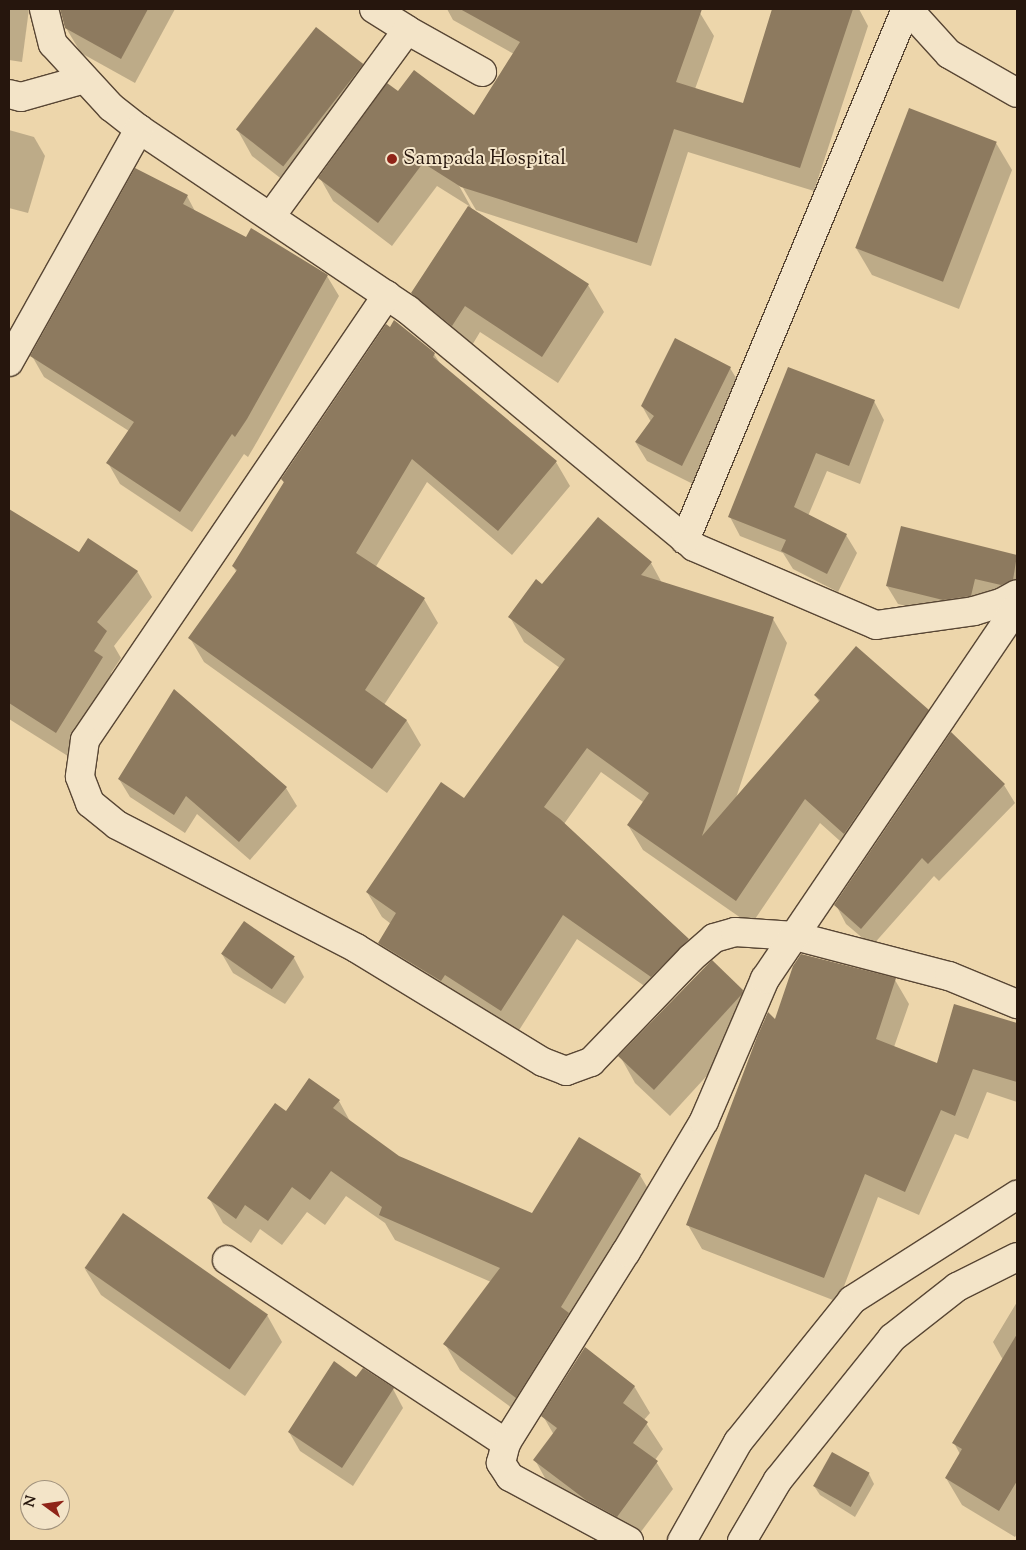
<!DOCTYPE html>
<style>
body{margin:0}
#map{position:relative;width:1026px;height:1550px;overflow:hidden;background:#edd6ab;font-family:"Sorts Mill Goudy",serif}
div>[style]{position:absolute}
.shadow>*{inset:0;background:#0003}
.building>*{inset:0;background:#8d7a5f;transform-origin:0 0}
.roads{filter:drop-shadow(1px 0 #584634) drop-shadow(-1px 0 #584634) drop-shadow(0 1px #584634) drop-shadow(0 -1px #584634)}
.minor>*{height:28px;margin:-14px;padding:0 14px;transform-origin:14px;border-radius:14px;background:#f3e4c8}
.tertiary>*{height:28px;margin:-14px;padding:0 14px;transform-origin:14px;border-radius:14px;background:#f3e4c8}
.dots>*{width:14px;height:14px;translate:-50% -50%;box-sizing:border-box;border:2px solid #f3e4c8;border-radius:50%}
span{translate:-50% -50%;white-space:nowrap;text-align:center;line-height:1.15;-webkit-text-stroke:4px #f3e4c8;paint-order:stroke}
.poi-label{font-size:21px;color:#26160d}
.left{translate:0 -50%;text-align:left}
.frame{position:absolute;inset:0;border:10px solid #26160d;pointer-events:none}
.north{position:absolute;left:20px;top:1480px;width:50px;height:50px;box-sizing:border-box;background:#f3e4c8;border:1px solid #a1927d;border-radius:50%;rotate:284deg;font-size:14px;font-weight:700;line-height:20px;text-align:center;color:#26160d}
.north::after{content:'';display:block;margin:auto;width:18px;height:22px;background:#8f2418;clip-path:polygon(50% 0,100% 100%,50% 72%,0 100%)}
</style>
<div id="map">
<div class="shadow">
<div style="clip-path:polygon(9px 9px,29px 9px,22px 62px,9px 60px)"></div>
<div style="clip-path:polygon(66px 9px,175px 9px,135px 83px,81px 53px,66px 28px,63px 15px)"></div>
<div style="clip-path:polygon(447px 9px,690px 9px,700px 13px,714px 36px,695px 89px,744px 104px,774px 9px,859px 9px,868px 26px,814px 191px,688px 152px,651px 266px,476px 210px,459px 181px,457px 182px,472px 209px,588px 285px,604px 312px,558px 383px,480px 332px,468px 352px,428px 320px,413px 293px,469px 206px,437px 186px,392px 246px,333px 201px,320px 178px,398px 93px,474px 117px,514px 54px,453px 20px)"></div>
<div style="clip-path:polygon(362px 65px,377px 92px,302px 195px,252px 156px,237px 129px)"></div>
<div style="clip-path:polygon(9px 130px,34px 137px,45px 156px,28px 213px,9px 208px)"></div>
<div style="clip-path:polygon(996px 143px,1012px 170px,959px 309px,872px 275px,856px 248px)"></div>
<div style="clip-path:polygon(187px 196px,196px 213px,246px 239px,327px 276px,339px 296px,258px 440px,248px 457px,244px 454px,192px 532px,120px 484px,108px 463px,129px 431px,44px 377px,32px 356px)"></div>
<div style="clip-path:polygon(434px 354px,441px 365px,556px 462px,570px 486px,512px 555px,427px 482px,375px 568px,424px 599px,438px 623px,384px 705px,407px 721px,421px 745px,387px 793px,204px 662px,190px 638px,237px 573px,233px 566px,284px 483px,282px 479px)"></div>
<div style="clip-path:polygon(730px 368px,741px 386px,693px 484px,647px 461px,636px 443px,651px 422px,642px 406px)"></div>
<div style="clip-path:polygon(874px 401px,884px 420px,860px 484px,827px 471px,808px 516px,846px 535px,857px 553px,838px 592px,793px 569px,783px 553px,740px 536px,730px 517px)"></div>
<div style="clip-path:polygon(9px 511px,79px 554px,137px 571px,152px 597px,114px 646px,121px 658px,111px 673px,117px 684px,71px 758px,9px 719px)"></div>
<div style="clip-path:polygon(902px 527px,1017px 556px,1017px 601px,954px 618px,898px 604px,887px 586px)"></div>
<div style="clip-path:polygon(651px 563px,662px 583px,773px 619px,787px 643px,736px 798px,820px 703px,815px 695px,928px 710px,942px 735px,859px 858px,820px 823px,751px 925px,643px 850px,628px 825px,643px 802px,601px 772px,564px 824px,688px 940px,702px 965px,666px 1001px,577px 939px,516px 1035px,394px 968px,379px 943px,391px 924px,382px 917px,367px 892px,464px 800px,560px 668px,524px 642px,510px 617px,542px 585px)"></div>
<div style="clip-path:polygon(119px 779px,286px 788px,297px 806px,250px 860px,197px 814px,185px 833px,130px 797px)"></div>
<div style="clip-path:polygon(1004px 785px,1015px 803px,939px 881px,934px 876px,872px 946px,846px 924px,836px 905px)"></div>
<div style="clip-path:polygon(222px 954px,294px 958px,304px 977px,285px 1004px,233px 973px)"></div>
<div style="clip-path:polygon(895px 980px,909px 1004px,894px 1047px,937px 1065px,955px 1005px,1017px 1024px,1017px 1102px,987px 1092px,968px 1139px,955px 1134px,919px 1215px,878px 1197px,838px 1302px,702px 1249px,688px 1225px,776px 1021px)"></div>
<div style="clip-path:polygon(742px 990px,758px 1018px,757px 1021px,670px 1116px,635px 1083px,620px 1056px)"></div>
<div style="clip-path:polygon(339px 1101px,351px 1123px,399px 1157px,533px 1215px,640px 1175px,655px 1201px,531px 1422px,460px 1370px,445px 1344px,491px 1282px,395px 1240px,385px 1223px,346px 1196px,325px 1225px,307px 1212px,282px 1245px,260px 1229px,251px 1243px,223px 1223px,209px 1198px,286px 1112px)"></div>
<div style="clip-path:polygon(85px 1269px,267px 1315px,282px 1342px,245px 1396px,101px 1295px)"></div>
<div style="clip-path:polygon(1017px 1302px,1017px 1534px,1015px 1537px,962px 1505px,946px 1478px,960px 1454px,954px 1443px,1003px 1360px,993px 1342px)"></div>
<div style="clip-path:polygon(357px 1378px,393px 1389px,403px 1408px,353px 1486px,300px 1451px,289px 1432px)"></div>
<div style="clip-path:polygon(634px 1386px,650px 1413px,644px 1420px,663px 1449px,655px 1460px,673px 1489px,634px 1541px,550px 1487px,535px 1460px,554px 1435px,543px 1416px)"></div>
<div style="clip-path:polygon(869px 1474px,874px 1484px,855px 1517px,820px 1495px,814px 1486px)"></div>
</div>
<div class="building">
<div style="clip-path:polygon(60px 9px,148px 9px,121px 59px,65px 28px)"></div>
<div style="clip-path:polygon(460px 9px,702px 9px,676px 82px,743px 103px,772px 9px,853px 9px,800px 168px,674px 129px,637px 243px,461px 187px,423px 163px,378px 223px,318px 178px,387px 83px,398px 91px,414px 70px,474px 115px,520px 42px)"></div>
<div style="left:316px;top:27px;width:60px;height:130px;rotate:38deg"></div>
<div style="left:909px;top:108px;width:94px;height:150px;rotate:21deg"></div>
<div style="clip-path:polygon(135px 168px,188px 195px,183px 204px,246px 237px,251px 228px,328px 275px,247px 419px,235px 437px,232px 434px,180px 512px,106px 463px,134px 422px,30px 356px)"></div>
<div style="clip-path:polygon(468px 206px,589px 284px,542px 357px,465px 306px,452px 326px,411px 293px)"></div>
<div style="clip-path:polygon(394px 320px,435px 353px,433px 357px,557px 461px,498px 531px,412px 459px,356px 553px,425px 598px,365px 690px,407px 720px,372px 769px,188px 638px,237px 570px,232px 566px,284px 482px,281px 479px,386px 324px,390px 327px)"></div>
<div style="clip-path:polygon(675px 338px,731px 367px,682px 466px,635px 442px,654px 416px,641px 406px)"></div>
<div style="clip-path:polygon(788px 367px,875px 400px,849px 466px,816px 453px,794px 507px,847px 534px,827px 574px,781px 551px,786px 540px,728px 517px)"></div>
<div style="clip-path:polygon(9px 509px,79px 552px,88px 538px,138px 571px,97px 622px,107px 631px,94px 651px,103px 657px,56px 733px,9px 703px)"></div>
<div style="clip-path:polygon(598px 517px,652px 562px,641px 575px,774px 617px,702px 836px,820px 700px,814px 695px,856px 646px,929px 710px,844px 834px,805px 799px,736px 901px,627px 825px,649px 793px,587px 748px,544px 807px,560px 819px,689px 939px,651px 977px,563px 915px,501px 1011px,445px 975px,441px 981px,378px 943px,396px 913px,366px 892px,441px 782px,464px 798px,565px 659px,508px 617px,536px 579px,542px 584px)"></div>
<div style="clip-path:polygon(901px 526px,1017px 555px,1013px 580px,1001px 585px,975px 579px,971px 596px,943px 600px,886px 586px)"></div>
<div style="clip-path:polygon(174px 689px,287px 787px,239px 842px,186px 796px,174px 815px,118px 779px)"></div>
<div style="clip-path:polygon(951px 732px,1005px 784px,928px 864px,922px 858px,861px 929px,834px 905px)"></div>
<div style="left:244px;top:921px;width:62px;height:40px;rotate:35deg"></div>
<div style="clip-path:polygon(801px 954px,896px 978px,876px 1039px,937px 1063px,954px 1004px,1017px 1023px,1017px 1082px,973px 1069px,955px 1116px,941px 1110px,905px 1192px,865px 1174px,824px 1278px,686px 1225px,757px 1037px,768px 1012px,775px 1019px,793px 966px)"></div>
<div style="clip-path:polygon(712px 960px,743px 990px,742px 994px,654px 1090px,618px 1056px)"></div>
<div style="clip-path:polygon(309px 1078px,340px 1100px,333px 1108px,399px 1156px,532px 1213px,579px 1137px,641px 1174px,561px 1307px,569px 1313px,516px 1398px,443px 1344px,500px 1268px,379px 1215px,382px 1207px,331px 1171px,310px 1200px,292px 1187px,268px 1221px,245px 1205px,236px 1219px,207px 1198px,275px 1103px,286px 1111px)"></div>
<div style="left:123px;top:1213px;width:177px;height:67px;rotate:35deg"></div>
<div style="clip-path:polygon(1017px 1334px,1017px 1481px,999px 1511px,945px 1478px,962px 1449px,952px 1443px)"></div>
<div style="clip-path:polygon(585px 1347px,635px 1386px,623px 1403px,648px 1422px,633px 1443px,658px 1461px,617px 1517px,586px 1500px,533px 1460px,557px 1428px,541px 1416px)"></div>
<div style="clip-path:polygon(334px 1361px,356px 1377px,363px 1368px,394px 1388px,342px 1468px,288px 1432px)"></div>
<div style="left:832px;top:1452px;width:43px;height:39px;rotate:29deg"></div>
</div>
<div class="roads">
<div class="minor">
<div style="left:44px;top:9px;width:36px;rotate:76deg"></div>
<div style="left:53px;top:44px;width:86px;rotate:47.4deg"></div>
<div style="left:111px;top:107px;width:36px;rotate:38deg"></div>
<div style="left:139px;top:129px;width:324px;rotate:33.9deg"></div>
<div style="left:408px;top:310px;width:371px;rotate:39.6deg"></div>
<div style="left:694px;top:547px;width:198px;rotate:23.2deg"></div>
<div style="left:876px;top:625px;width:99px;rotate:-8.1deg"></div>
<div style="left:974px;top:611px;width:28px;rotate:-17deg"></div>
<div style="left:1001px;top:603px;width:18px;rotate:-29deg"></div>
<div style="left:374px;top:9px;width:39px;rotate:32deg"></div>
<div style="left:908px;top:9px;width:61px;rotate:47.7deg"></div>
<div style="left:949px;top:54px;width:78px;rotate:29.8deg"></div>
<div style="left:9px;top:94px;width:12px;rotate:14deg"></div>
<div style="left:21px;top:97px;width:66px;rotate:-15.7deg"></div>
<div style="left:271px;top:216px;width:230px;rotate:-53.8deg"></div>
<div style="left:407px;top:30px;width:86px;rotate:29.2deg"></div>
<div style="left:387px;top:295px;width:538px;rotate:124.16deg"></div>
<div style="left:85px;top:740px;width:37px;rotate:98deg"></div>
<div style="left:80px;top:777px;width:28px;rotate:69deg"></div>
<div style="left:90px;top:803px;width:35px;rotate:39deg"></div>
<div style="left:117px;top:825px;width:269px;rotate:27.2deg"></div>
<div style="left:356px;top:948px;width:219px;rotate:31.4deg"></div>
<div style="left:543px;top:1062px;width:25px;rotate:21deg"></div>
<div style="left:566px;top:1071px;width:27px;rotate:-20deg"></div>
<div style="left:591px;top:1062px;width:144px;rotate:-46.1deg"></div>
<div style="left:691px;top:958px;width:30px;rotate:-41deg"></div>
<div style="left:714px;top:938px;width:22px;rotate:-16deg"></div>
<div style="left:735px;top:932px;width:60px;rotate:3.8deg"></div>
<div style="left:795px;top:936px;width:159px;rotate:14.6deg"></div>
<div style="left:949px;top:976px;width:74px;rotate:22.4deg"></div>
<div style="left:9px;top:362px;width:267px;rotate:-60.8deg"></div>
<div style="left:685px;top:540px;width:575px;rotate:-67.4deg"></div>
<div style="left:227px;top:1260px;width:334px;rotate:33.3deg"></div>
<div style="left:629px;top:1541px;width:135px;rotate:-151.7deg"></div>
<div style="left:510px;top:1477px;width:17px;rotate:-123deg"></div>
<div style="left:501px;top:1463px;width:21px;rotate:-76deg"></div>
<div style="left:506px;top:1443px;width:226px;rotate:-57.9deg"></div>
<div style="left:626px;top:1252px;width:152px;rotate:-59.2deg"></div>
<div style="left:704px;top:1121px;width:155px;rotate:-66.8deg"></div>
<div style="left:765px;top:979px;width:449px;rotate:-55.9deg"></div>
</div>
<div class="tertiary">
<div style="left:682px;top:1541px;width:114px;rotate:-60.5deg"></div>
<div style="left:738px;top:1442px;width:182px;rotate:-51.2deg"></div>
<div style="left:852px;top:1300px;width:196px;rotate:-32.5deg"></div>
<div style="left:742px;top:1541px;width:71px;rotate:-59.5deg"></div>
<div style="left:778px;top:1480px;width:182px;rotate:-51.2deg"></div>
<div style="left:892px;top:1338px;width:83px;rotate:-38.1deg"></div>
<div style="left:957px;top:1287px;width:67px;rotate:-26.6deg"></div>
</div>
</div>
<div class="dots">
<div style="left:392px;top:159px;background:#8f2418"></div>
</div>
<div class="poi-label">
<span class="left" style="left:403px;top:159px">Sampada Hospital</span>
</div>
<div class="frame"></div>
<div class="north">N</div>
</div>
